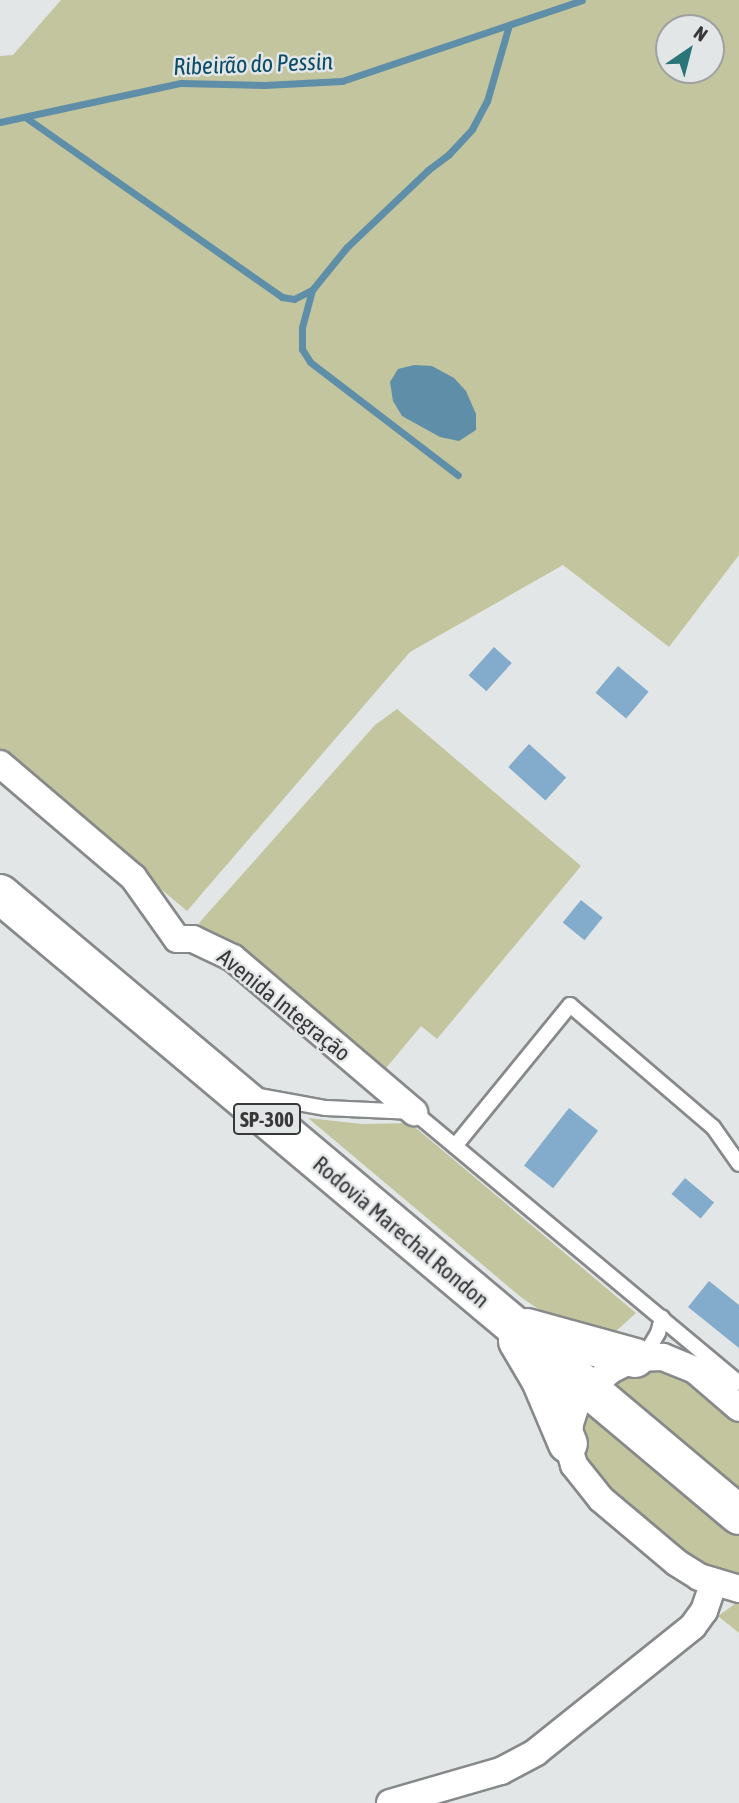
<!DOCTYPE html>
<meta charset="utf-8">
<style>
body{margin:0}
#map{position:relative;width:739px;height:1803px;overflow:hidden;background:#e3e6e7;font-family:"Asap Condensed",sans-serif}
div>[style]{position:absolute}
.green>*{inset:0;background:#c3c59e}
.water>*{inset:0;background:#5f8ea8}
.stream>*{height:7px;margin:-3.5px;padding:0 3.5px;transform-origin:3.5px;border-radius:3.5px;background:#5f8ea8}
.building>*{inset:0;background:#83accc;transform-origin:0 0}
.roads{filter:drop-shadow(2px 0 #87898a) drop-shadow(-2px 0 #87898a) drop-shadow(0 2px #87898a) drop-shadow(0 -2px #87898a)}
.lane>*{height:14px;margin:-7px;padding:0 7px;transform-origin:7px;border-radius:7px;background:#fff}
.street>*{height:26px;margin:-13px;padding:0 13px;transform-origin:13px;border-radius:13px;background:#fff}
.primary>*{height:38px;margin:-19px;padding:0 19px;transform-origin:19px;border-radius:19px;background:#fff}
span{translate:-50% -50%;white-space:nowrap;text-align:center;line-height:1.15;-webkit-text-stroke:5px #e3e6e7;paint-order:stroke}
.shield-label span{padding:2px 5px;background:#e3e6e7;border:2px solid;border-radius:5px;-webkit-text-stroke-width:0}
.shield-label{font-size:21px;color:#383839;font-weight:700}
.street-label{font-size:23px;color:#383839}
.water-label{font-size:24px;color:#0c4c67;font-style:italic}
.north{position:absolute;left:655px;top:14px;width:70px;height:70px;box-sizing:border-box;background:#e3e6e7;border:2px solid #9fa0a1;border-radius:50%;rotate:35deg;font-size:19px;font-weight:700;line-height:28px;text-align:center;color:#383839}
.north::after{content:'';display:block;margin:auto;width:24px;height:32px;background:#2b7579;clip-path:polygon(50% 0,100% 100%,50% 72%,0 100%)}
</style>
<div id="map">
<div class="green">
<div style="clip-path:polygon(evenodd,61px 0,739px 0,739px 555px,669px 647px,563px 565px,410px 652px,187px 911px,0 754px,0 56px,13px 55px,61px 0,669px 28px,711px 28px,711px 70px,669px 70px,669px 28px)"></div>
<div style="clip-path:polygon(397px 709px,581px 866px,437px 1039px,421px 1026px,382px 1073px,211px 939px,199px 923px,375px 725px)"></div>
<div style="clip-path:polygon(308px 1118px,362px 1124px,410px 1123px,636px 1313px,614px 1333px,546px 1314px,522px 1298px)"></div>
<div style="clip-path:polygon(647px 1370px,667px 1370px,688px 1379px,739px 1422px,739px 1580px,713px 1575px,609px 1499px,582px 1460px,582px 1419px,617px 1378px)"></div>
<div style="clip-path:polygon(739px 1601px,739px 1633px,718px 1616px)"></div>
</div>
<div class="water">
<div style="clip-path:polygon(414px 365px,432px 366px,454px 378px,466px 391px,476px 414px,476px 430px,459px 441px,440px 437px,402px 416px,393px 401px,390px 382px,398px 369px)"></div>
</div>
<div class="stream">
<div style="left:25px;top:117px;width:314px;rotate:35deg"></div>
<div style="left:282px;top:297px;width:12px;rotate:9deg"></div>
<div style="left:294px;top:299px;width:20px;rotate:-27deg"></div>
<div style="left:312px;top:290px;width:55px;rotate:-50.9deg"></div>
<div style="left:347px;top:247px;width:112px;rotate:-43.5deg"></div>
<div style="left:428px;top:170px;width:26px;rotate:-37deg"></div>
<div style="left:449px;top:154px;width:34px;rotate:-47deg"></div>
<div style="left:472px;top:129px;width:32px;rotate:-62deg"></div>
<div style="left:487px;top:101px;width:79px;rotate:-73.9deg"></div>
<div style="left:0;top:122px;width:185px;rotate:-12.2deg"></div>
<div style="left:181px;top:83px;width:83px;rotate:1.4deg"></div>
<div style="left:264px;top:85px;width:78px;rotate:-2.9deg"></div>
<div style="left:342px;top:81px;width:253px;rotate:-18.6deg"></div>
<div style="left:312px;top:290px;width:39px;rotate:105deg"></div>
<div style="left:302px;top:328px;width:21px;rotate:90deg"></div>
<div style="left:302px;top:349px;width:15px;rotate:58deg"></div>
<div style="left:310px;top:362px;width:186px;rotate:37.4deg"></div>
</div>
<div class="building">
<div style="left:494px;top:647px;width:24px;height:38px;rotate:42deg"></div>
<div style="left:618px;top:666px;width:40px;height:35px;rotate:40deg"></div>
<div style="left:529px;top:744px;width:50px;height:31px;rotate:42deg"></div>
<div style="left:581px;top:900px;width:28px;height:29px;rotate:39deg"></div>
<div style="left:569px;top:1108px;width:37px;height:73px;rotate:38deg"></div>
<div style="left:685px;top:1178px;width:38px;height:21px;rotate:40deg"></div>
<div style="clip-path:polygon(709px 1281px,739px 1305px,739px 1348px,688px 1307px)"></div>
</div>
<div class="roads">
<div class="lane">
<div style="left:259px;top:1096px;width:68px;rotate:10.2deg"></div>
<div style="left:326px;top:1108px;width:88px;rotate:2.6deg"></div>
<div style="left:414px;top:1112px;width:423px;rotate:39.8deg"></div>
<div style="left:455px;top:1146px;width:182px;rotate:-50.8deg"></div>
<div style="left:570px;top:1005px;width:188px;rotate:40.5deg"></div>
<div style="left:713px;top:1127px;width:45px;rotate:54.9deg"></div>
<div style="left:643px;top:1358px;width:29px;rotate:-59deg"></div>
<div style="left:658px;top:1333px;width:16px;rotate:-75deg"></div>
</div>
<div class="street">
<div style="left:0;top:764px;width:175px;rotate:40.4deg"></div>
<div style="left:133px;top:877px;width:76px;rotate:54.6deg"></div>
<div style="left:177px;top:939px;width:16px"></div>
<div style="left:193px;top:939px;width:44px;rotate:25.4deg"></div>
<div style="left:233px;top:958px;width:238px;rotate:40.4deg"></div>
<div style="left:739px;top:1408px;width:58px;rotate:-139.2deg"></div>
<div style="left:695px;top:1370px;width:35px;rotate:-158deg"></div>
<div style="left:663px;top:1357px;width:28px;rotate:178deg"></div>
<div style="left:635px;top:1358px;width:25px;rotate:154deg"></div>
<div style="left:612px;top:1369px;width:31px;rotate:140deg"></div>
<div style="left:588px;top:1389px;width:20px;rotate:127deg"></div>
<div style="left:576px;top:1405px;width:20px;rotate:108deg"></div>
<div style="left:570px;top:1424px;width:20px;rotate:96deg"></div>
<div style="left:568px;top:1444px;width:22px;rotate:74deg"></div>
<div style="left:574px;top:1465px;width:43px;rotate:51.5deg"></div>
<div style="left:601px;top:1499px;width:99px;rotate:40.1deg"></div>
<div style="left:677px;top:1563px;width:26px;rotate:32deg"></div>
<div style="left:699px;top:1577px;width:42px;rotate:16.7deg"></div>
<div style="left:390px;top:1803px;width:116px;rotate:-16.1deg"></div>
<div style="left:501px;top:1771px;width:40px;rotate:-28deg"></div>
<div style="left:536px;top:1752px;width:201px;rotate:-38.7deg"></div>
<div style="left:693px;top:1626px;width:19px;rotate:-54deg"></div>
<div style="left:704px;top:1611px;width:31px;rotate:-71deg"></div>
</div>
<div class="primary">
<div style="left:0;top:894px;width:965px;rotate:40.04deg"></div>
<div style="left:527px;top:1328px;width:112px;rotate:15.5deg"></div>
<div style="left:518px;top:1341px;width:45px;rotate:59.5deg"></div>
<div style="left:541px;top:1380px;width:69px;rotate:67.1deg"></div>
</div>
</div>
<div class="shield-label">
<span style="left:267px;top:1119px">SP-300</span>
</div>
<div class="street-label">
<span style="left:284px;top:1005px;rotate:39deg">Avenida Integração</span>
<span style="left:401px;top:1232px;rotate:40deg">Rodovia Marechal Rondon</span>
</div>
<div class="water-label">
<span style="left:253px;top:64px;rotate:-2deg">Ribeirão do Pessin</span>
</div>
<div class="north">N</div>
</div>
